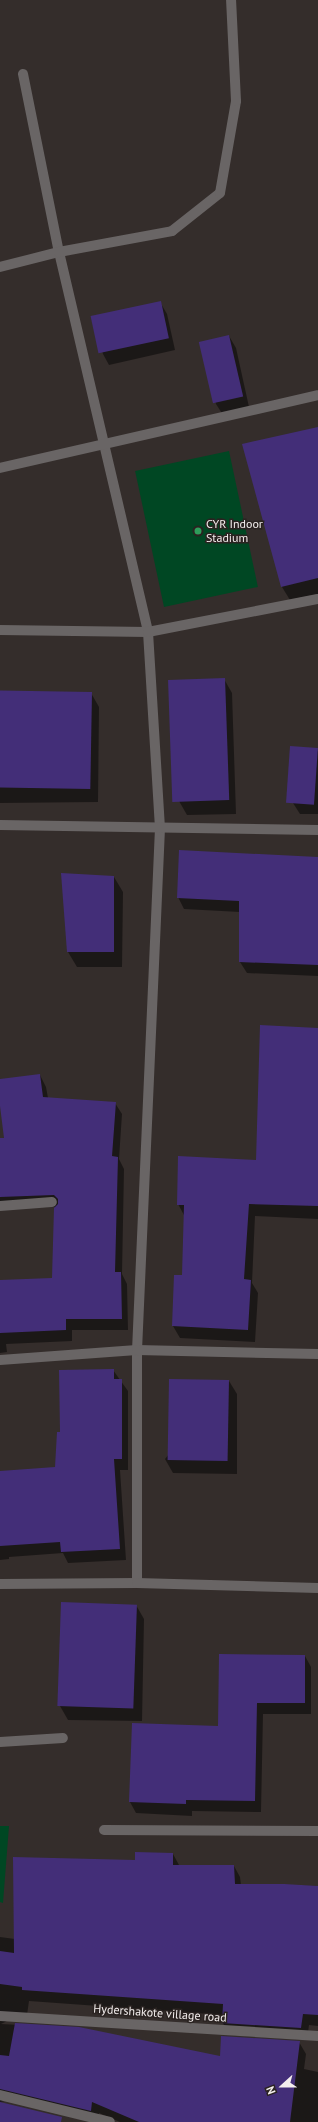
<!DOCTYPE html>
<style>
body{margin:0}
#map{position:relative;width:318px;height:2122px;overflow:hidden;background:#342d2b;font-family:"PT Sans",sans-serif}
div>[style]{position:absolute}
.green>*{inset:0;background:#004723;transform-origin:0 0}
.shadow>*{inset:0;background:#0007}
.building>*{inset:0;background:#432e78;transform-origin:0 0}
.minor>*{height:10px;margin:-5px;padding:0 5px;transform-origin:5px;border-radius:5px;background:#696565}
.tertiary>*{height:10px;margin:-5px;padding:0 5px;transform-origin:5px;border-radius:5px;background:#696565}
.dots>*{width:11px;height:11px;translate:-50% -50%;box-sizing:border-box;border:2px solid #2a2321;border-radius:50%}
span{translate:-50% -50%;white-space:nowrap;text-align:center;line-height:1.15;-webkit-text-stroke:3px #2a2321;paint-order:stroke}
.poi-label{font-size:12px;color:#f3eeed}
.left{translate:0 -50%;text-align:left}
.street-label{font-size:12px;color:#f3eeed}
.north{position:absolute;left:262px;top:2066px;width:40px;height:40px;-webkit-text-stroke:3px #2a2321;paint-order:stroke;rotate:249deg;font-size:11px;font-weight:700;line-height:16px;text-align:center;color:#f3eeed}
.north::after{content:'';display:block;margin:auto;width:14px;height:18px;background:#f3eeed;clip-path:polygon(50% 0,100% 100%,50% 72%,0 100%)}
</style>
<div id="map">
<div class="green">
<div style="left:229px;top:451px;width:139px;height:96px;rotate:78deg"></div>
<div style="clip-path:polygon(0 1826px,9px 1826px,3px 1903px,0 1902px)"></div>
</div>
<div class="shadow">
<div style="clip-path:polygon(160px 302px,167px 314px,175px 350px,109px 365px,103px 354px,93px 319px)"></div>
<div style="clip-path:polygon(229px 336px,236px 348px,249px 407px,223px 415px,216px 404px,200px 343px)"></div>
<div style="clip-path:polygon(318px 428px,318px 594px,290px 600px,282px 587px)"></div>
<div style="clip-path:polygon(224px 679px,232px 693px,236px 814px,187px 815px,179px 801px)"></div>
<div style="clip-path:polygon(91px 693px,99px 707px,98px 802px,0 803px,0 694px)"></div>
<div style="clip-path:polygon(318px 749px,318px 814px,300px 814px,293px 803px)"></div>
<div style="clip-path:polygon(318px 857px,318px 976px,247px 973px,240px 962px,240px 912px,184px 909px,178px 897px)"></div>
<div style="clip-path:polygon(114px 877px,123px 892px,122px 967px,77px 967px,68px 952px)"></div>
<div style="clip-path:polygon(318px 1029px,318px 1219px,255px 1216px,252px 1283px,258px 1293px,255px 1342px,180px 1338px,173px 1326px,183px 1276px,185px 1217px,178px 1204px,257px 1161px)"></div>
<div style="clip-path:polygon(40px 1075px,46px 1087px,48px 1098px,115px 1103px,122px 1114px,119px 1159px,124px 1169px,122px 1274px,127px 1284px,128px 1330px,72px 1330px,72px 1341px,6px 1344px,7px 1352px,0 1353px,0 1281px,53px 1279px,56px 1207px,0 1208px,0 1139px,5px 1139px,0 1098px,0 1080px)"></div>
<div style="clip-path:polygon(113px 1370px,128px 1391px,128px 1470px,120px 1470px,126px 1560px,68px 1563px,63px 1553px,9px 1557px,9px 1559px,0 1560px,0 1472px,56px 1468px,61px 1433px)"></div>
<div style="clip-path:polygon(229px 1381px,237px 1394px,237px 1474px,173px 1473px,165px 1459px)"></div>
<div style="clip-path:polygon(136px 1605px,144px 1619px,142px 1721px,68px 1720px,60px 1706px)"></div>
<div style="clip-path:polygon(305px 1656px,311px 1667px,311px 1714px,263px 1714px,261px 1812px,192px 1811px,192px 1816px,136px 1813px,130px 1802px)"></div>
<div style="clip-path:polygon(173px 1854px,179px 1865px,234px 1866px,240px 1877px,241px 1885px,318px 1886px,318px 2026px,309px 2025px,307px 2040px,229px 2035px,223px 2023px,223px 2015px,29px 2001px,26px 2022px,7px 2021px,1px 2024px,78px 2028px,221px 2057px,299px 2042px,306px 2054px,304px 2069px,318px 2072px,318px 2122px,120px 2122px,99px 2113px,97px 2122px,9px 2100px,0 2102px,0 1937px,15px 1939px,136px 1861px)"></div>
</div>
<div class="building">
<div style="left:161px;top:301px;width:38px;height:72px;rotate:78deg"></div>
<div style="left:229px;top:335px;width:63px;height:31px;rotate:77deg"></div>
<div style="clip-path:polygon(318px 427px,318px 578px,281px 587px,242px 444px)"></div>
<div style="left:225px;top:678px;width:122px;height:57px;rotate:88deg"></div>
<div style="left:92px;top:692px;width:97px;height:92px;rotate:91deg"></div>
<div style="left:290px;top:746px;width:28px;height:57px;rotate:4deg"></div>
<div style="clip-path:polygon(179px 850px,318px 857px,318px 965px,239px 962px,239px 901px,177px 898px)"></div>
<div style="clip-path:polygon(61px 873px,114px 876px,114px 952px,67px 952px)"></div>
<div style="clip-path:polygon(260px 1025px,318px 1028px,318px 1206px,249px 1204px,244px 1279px,251px 1280px,248px 1330px,172px 1326px,174px 1275px,182px 1275px,184px 1205px,177px 1205px,178px 1156px,256px 1160px)"></div>
<div style="clip-path:polygon(40px 1074px,43px 1097px,116px 1102px,112px 1156px,118px 1157px,115px 1272px,121px 1272px,122px 1319px,66px 1319px,66px 1330px,0 1333px,0 1280px,52px 1278px,54px 1208px,58px 1204px,58px 1199px,54px 1195px,0 1197px,0 1138px,4px 1138px,0 1106px,0 1079px)"></div>
<div style="clip-path:polygon(114px 1369px,114px 1379px,122px 1379px,122px 1459px,114px 1459px,120px 1549px,61px 1552px,60px 1542px,0 1546px,0 1471px,55px 1467px,57px 1432px,60px 1432px,59px 1370px)"></div>
<div style="left:169px;top:1379px;width:60px;height:81px;rotate:1deg"></div>
<div style="left:61px;top:1602px;width:76px;height:104px;rotate:2deg"></div>
<div style="clip-path:polygon(219px 1654px,305px 1655px,305px 1703px,257px 1703px,255px 1801px,186px 1800px,186px 1804px,129px 1802px,132px 1723px,218px 1726px)"></div>
<div style="clip-path:polygon(135px 1852px,173px 1853px,173px 1865px,234px 1865px,235px 1884px,284px 1884px,318px 1886px,318px 2015px,303px 2014px,301px 2028px,222px 2023px,223px 2004px,22px 1990px,22px 1987px,0 1984px,0 1951px,14px 1953px,13px 1857px,135px 1860px)"></div>
<div style="clip-path:polygon(15px 2023px,79px 2027px,220px 2056px,221px 2036px,300px 2041px,290px 2122px,139px 2122px,92px 2102px,91px 2111px,0 2089px,0 2055px,9px 2056px)"></div>
<div style="clip-path:polygon(0 2102px,62px 2117px,61px 2122px,0 2122px)"></div>
</div>
<div class="minor">
<div style="left:23px;top:74px;width:182px;rotate:78.6deg"></div>
<div style="left:59px;top:252px;width:390px;rotate:76.8deg"></div>
<div style="left:148px;top:632px;width:196px;rotate:86.5deg"></div>
<div style="left:160px;top:828px;width:523px;rotate:92.52deg"></div>
<div style="left:137px;top:1350px;width:233px;rotate:90deg"></div>
<div style="left:0;top:267px;width:61px;rotate:-14.3deg"></div>
<div style="left:59px;top:252px;width:115px;rotate:-10.5deg"></div>
<div style="left:172px;top:231px;width:61px;rotate:-38.4deg"></div>
<div style="left:220px;top:193px;width:93px;rotate:-80.1deg"></div>
<div style="left:236px;top:101px;width:101px;rotate:-92.8deg"></div>
<div style="left:0;top:468px;width:326px;rotate:-12.9deg"></div>
<div style="left:0;top:630px;width:148px;rotate:0.8deg"></div>
<div style="left:148px;top:632px;width:173px;rotate:-11deg"></div>
<div style="left:0;top:825px;width:318px;rotate:0.9deg"></div>
<div style="left:0;top:1206px;width:52px;rotate:-4.4deg"></div>
<div style="left:0;top:1360px;width:137px;rotate:-4.2deg"></div>
<div style="left:137px;top:1350px;width:181px;rotate:1.3deg"></div>
<div style="left:0;top:1584px;width:137px;rotate:-0.4deg"></div>
<div style="left:137px;top:1583px;width:181px;rotate:1.6deg"></div>
<div style="left:0;top:1742px;width:63px;rotate:-3.6deg"></div>
<div style="left:104px;top:1830px;width:214px;rotate:0.3deg"></div>
<div style="left:0;top:2095px;width:113px;rotate:13.8deg"></div>
</div>
<div class="tertiary">
<div style="left:0;top:2016px;width:319px;rotate:3.6deg"></div>
</div>
<div class="dots">
<div style="left:198px;top:531px;background:#2e9e5b"></div>
</div>
<div class="poi-label">
<span class="left" style="left:206px;top:531px">CYR Indoor<br>Stadium</span>
</div>
<div class="street-label">
<span style="left:160px;top:2013px;rotate:4deg">Hydershakote village road</span>
</div>
<div class="north">N</div>
</div>
